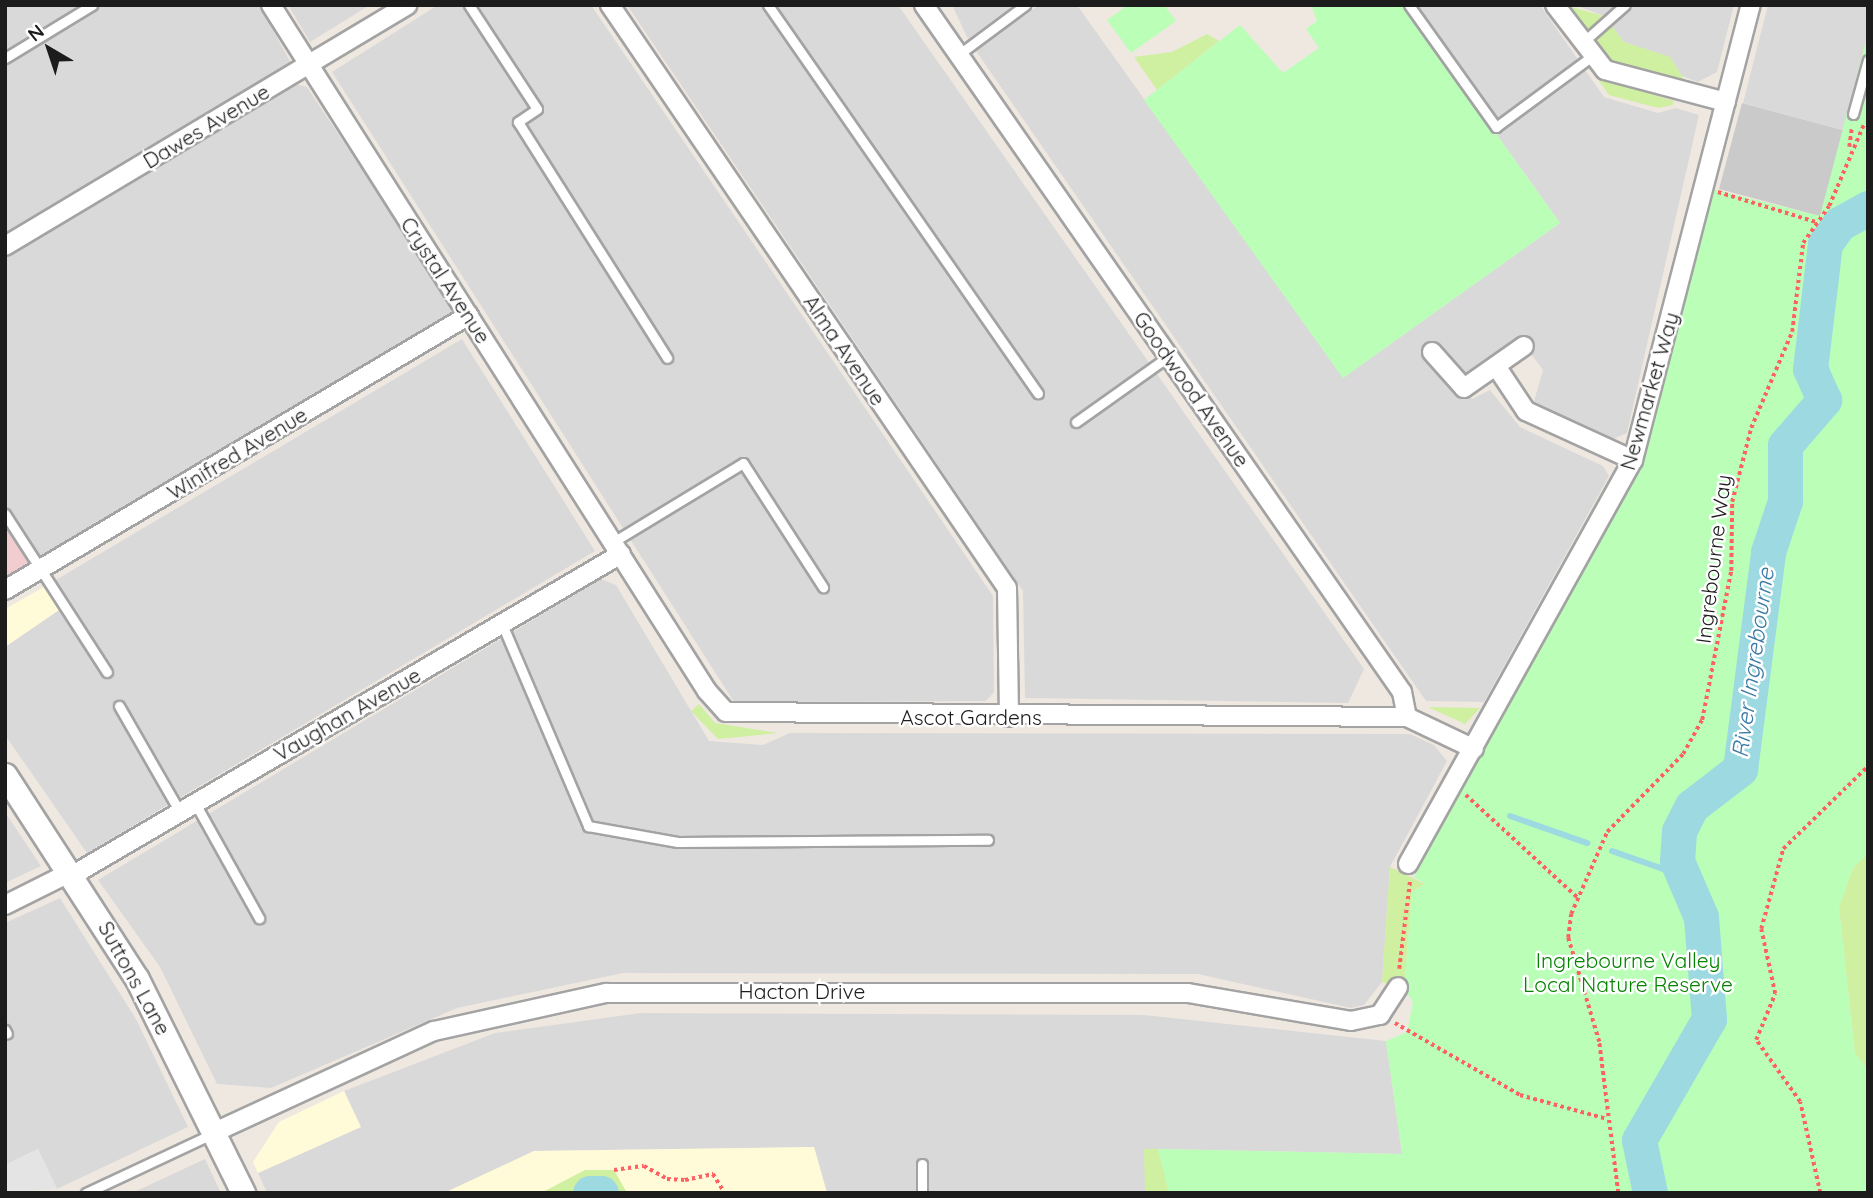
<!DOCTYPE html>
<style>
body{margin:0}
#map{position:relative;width:1873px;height:1198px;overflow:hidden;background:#efe8e0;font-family:Quicksand,sans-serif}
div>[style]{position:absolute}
.residential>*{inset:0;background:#dad9d9}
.commercial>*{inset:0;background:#f2cdd0}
.education>*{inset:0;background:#fffbd9}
.religious>*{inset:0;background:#cacaca;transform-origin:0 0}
.grass>*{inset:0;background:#cfefa1}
.park>*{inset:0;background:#bafeb8}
.parking>*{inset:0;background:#e4e4e4}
.stream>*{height:6px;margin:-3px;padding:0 3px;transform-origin:3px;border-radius:3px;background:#9cd9e1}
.river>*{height:35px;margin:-17.5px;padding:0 17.5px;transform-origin:17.5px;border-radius:17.5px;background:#9cd9e1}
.path>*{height:3.5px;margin-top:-1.75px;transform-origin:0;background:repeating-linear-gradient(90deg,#ff6162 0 3.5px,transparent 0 7px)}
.roads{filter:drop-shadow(2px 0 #a3a3a3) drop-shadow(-2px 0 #a3a3a3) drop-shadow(0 2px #a3a3a3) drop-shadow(0 -2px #a3a3a3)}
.service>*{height:9px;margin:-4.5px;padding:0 4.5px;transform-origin:4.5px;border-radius:4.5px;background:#fff}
.minor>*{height:18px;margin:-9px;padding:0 9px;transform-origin:9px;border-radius:9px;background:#fff}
.tertiary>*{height:23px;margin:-11.5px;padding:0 11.5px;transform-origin:11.5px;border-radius:11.5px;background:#fff}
span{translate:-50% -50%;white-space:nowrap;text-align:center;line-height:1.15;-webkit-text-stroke:5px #fff;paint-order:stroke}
.street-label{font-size:21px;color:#1c1c1c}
.park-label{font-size:21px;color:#058301}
.water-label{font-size:23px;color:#3b7ba4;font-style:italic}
.frame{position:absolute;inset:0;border:7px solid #1c1c1c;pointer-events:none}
.north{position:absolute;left:14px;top:14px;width:70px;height:70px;-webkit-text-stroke:5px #fff;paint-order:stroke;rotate:321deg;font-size:19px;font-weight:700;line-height:28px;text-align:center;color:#1c1c1c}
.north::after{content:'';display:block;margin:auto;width:24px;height:32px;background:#1c1c1c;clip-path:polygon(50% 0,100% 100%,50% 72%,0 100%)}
</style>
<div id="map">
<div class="residential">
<div style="clip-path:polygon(5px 5px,259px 5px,291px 63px,5px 240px)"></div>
<div style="clip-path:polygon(288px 5px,370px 5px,310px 42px)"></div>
<div style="clip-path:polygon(438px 5px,591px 5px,993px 596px,994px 692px,986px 701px,734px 702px,332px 72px)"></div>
<div style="clip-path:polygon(627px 5px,898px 5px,1364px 669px,1348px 703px,1025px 698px,1023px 591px)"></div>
<div style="clip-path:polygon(952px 5px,1014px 5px,968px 39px)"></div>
<div style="clip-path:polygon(1039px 5px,1077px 5px,1343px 378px,1560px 223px,1404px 5px,1540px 5px,1604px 97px,1658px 113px,1676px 108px,1699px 115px,1627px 433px,1611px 440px,1532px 408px,1543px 370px,1520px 339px,1460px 384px,1472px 399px,1490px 390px,1520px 427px,1603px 466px,1609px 476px,1484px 702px,1426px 701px,976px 51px)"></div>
<div style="clip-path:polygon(1575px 5px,1734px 5px,1717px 72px,1698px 82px,1682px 76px,1669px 57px,1624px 42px,1604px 16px)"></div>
<div style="clip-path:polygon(1768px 5px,1868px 5px,1868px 33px,1843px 130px,1743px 103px)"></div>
<div style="clip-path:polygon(296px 84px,307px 87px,453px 307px,452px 318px,38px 564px,5px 508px,5px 259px)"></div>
<div style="clip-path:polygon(462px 339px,595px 551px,87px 853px,5px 735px,5px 647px,59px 610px,44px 587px)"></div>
<div style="clip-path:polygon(601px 579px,616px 585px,709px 741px,763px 745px,790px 733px,1410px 734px,1434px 745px,1447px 761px,1390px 867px,1382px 982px,1364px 1005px,1351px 1008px,1198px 974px,623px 973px,457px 1008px,271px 1088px,217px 1084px,160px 967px,98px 880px)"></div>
<div style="clip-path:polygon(5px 812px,41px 866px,5px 883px)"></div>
<div style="clip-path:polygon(60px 898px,136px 1019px,188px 1127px,57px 1189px,38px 1149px,5px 1165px,5px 923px)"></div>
<div style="clip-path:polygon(641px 1013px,1144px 1015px,1386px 1041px,1402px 1154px,1158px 1149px,1169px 1193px,827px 1193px,814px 1147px,534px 1151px,444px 1193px,267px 1193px,258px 1173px,360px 1127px,344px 1091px,495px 1033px)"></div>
<div style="clip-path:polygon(205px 1159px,221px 1193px,132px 1193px)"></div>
</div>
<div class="commercial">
<div style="clip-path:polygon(5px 508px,38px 564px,5px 584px)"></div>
</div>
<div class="education">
<div style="clip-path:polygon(44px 587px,59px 610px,5px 647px,5px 609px)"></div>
<div style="clip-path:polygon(344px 1091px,361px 1127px,258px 1173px,253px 1162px,279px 1122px)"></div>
<div style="clip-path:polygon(814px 1147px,827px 1193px,444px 1193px,534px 1151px)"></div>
</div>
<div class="religious">
<div style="left:1742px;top:103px;width:105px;height:89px;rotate:15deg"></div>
</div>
<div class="grass">
<div style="clip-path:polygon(1564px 5px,1604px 16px,1624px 42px,1670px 57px,1689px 87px,1608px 62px)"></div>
<div style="clip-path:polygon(1207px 34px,1219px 41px,1157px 90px,1134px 57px,1172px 52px)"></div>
<div style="clip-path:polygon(1597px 78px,1674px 101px,1673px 105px,1658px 108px,1609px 95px)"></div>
<div style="clip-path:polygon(699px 704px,715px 723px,778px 733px,718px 739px,691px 711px)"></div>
<div style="clip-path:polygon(1428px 707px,1480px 708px,1465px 724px)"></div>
<div style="clip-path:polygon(1868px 853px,1868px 1070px,1855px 1053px,1839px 907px,1853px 868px)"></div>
<div style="clip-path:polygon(1390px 867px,1425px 884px,1412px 892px,1404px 989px,1382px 982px)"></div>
<div style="clip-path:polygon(1144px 1149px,1158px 1149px,1169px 1193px,1145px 1193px)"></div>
<div style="clip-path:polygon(585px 1170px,614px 1170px,627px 1193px,541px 1193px)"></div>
</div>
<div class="park">
<div style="clip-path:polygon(1128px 5px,1164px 5px,1176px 21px,1131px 53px,1107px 20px)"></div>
<div style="clip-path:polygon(1311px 5px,1404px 5px,1560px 223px,1343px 378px,1144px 100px,1240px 25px,1283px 73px,1319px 48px,1306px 29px,1317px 21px)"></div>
<div style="clip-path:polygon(1868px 33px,1868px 853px,1853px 868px,1839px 907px,1855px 1053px,1868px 1070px,1868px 1193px,1169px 1193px,1158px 1149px,1402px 1154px,1386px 1041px,1407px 1032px,1413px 1002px,1404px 989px,1412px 892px,1425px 884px,1414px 877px,1642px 461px,1712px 189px,1820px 216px)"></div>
</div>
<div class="parking">
<div style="clip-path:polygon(38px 1149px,57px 1189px,5px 1193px,5px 1165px)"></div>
</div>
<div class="stream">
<div style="left:1510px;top:816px;width:82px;rotate:19.3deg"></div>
<div style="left:1612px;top:851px;width:75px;rotate:19.4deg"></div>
</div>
<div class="river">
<div style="left:590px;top:1193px;width:11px"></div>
<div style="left:1650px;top:1193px;width:54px;rotate:-101.7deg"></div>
<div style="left:1639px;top:1140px;width:140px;rotate:-60deg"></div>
<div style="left:1709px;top:1019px;width:102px;rotate:-94.5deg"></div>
<div style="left:1701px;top:917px;width:61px;rotate:-113.2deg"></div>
<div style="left:1677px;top:861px;width:30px;rotate:-86deg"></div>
<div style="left:1679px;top:831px;width:28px;rotate:-63deg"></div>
<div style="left:1692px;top:806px;width:61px;rotate:-37.6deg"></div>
<div style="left:1740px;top:769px;width:219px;rotate:-82.6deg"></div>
<div style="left:1768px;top:552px;width:54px;rotate:-71.6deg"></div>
<div style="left:1785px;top:501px;width:56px;rotate:-90deg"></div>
<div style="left:1785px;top:445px;width:60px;rotate:-49.1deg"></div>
<div style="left:1824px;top:400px;width:34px;rotate:-114deg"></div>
<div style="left:1810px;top:369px;width:126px;rotate:-83.2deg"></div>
<div style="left:1825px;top:244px;width:24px;rotate:-55deg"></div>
<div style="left:1839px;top:224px;width:33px;rotate:-29deg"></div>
</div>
<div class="path">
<div style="left:1849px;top:147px;width:21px;rotate:-82deg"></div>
<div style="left:1718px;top:192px;width:102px;rotate:17deg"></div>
<div style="left:1466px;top:795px;width:152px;rotate:42.6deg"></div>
<div style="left:1399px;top:969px;width:90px;rotate:-83deg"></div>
<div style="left:1395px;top:1023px;width:144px;rotate:29.9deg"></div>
<div style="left:1520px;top:1095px;width:90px;rotate:15.4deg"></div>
<div style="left:614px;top:1170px;width:30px;rotate:-8deg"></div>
<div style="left:644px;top:1166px;width:26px;rotate:29deg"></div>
<div style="left:667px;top:1179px;width:18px;rotate:3deg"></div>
<div style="left:685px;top:1180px;width:29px;rotate:-12deg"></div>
<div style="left:713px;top:1174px;width:22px;rotate:58deg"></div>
<div style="left:1618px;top:1193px;width:152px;rotate:-97.2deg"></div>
<div style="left:1599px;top:1042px;width:109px;rotate:-106.6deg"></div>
<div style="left:1568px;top:938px;width:24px;rotate:-83deg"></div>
<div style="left:1571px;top:914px;width:90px;rotate:-66.3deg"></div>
<div style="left:1607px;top:832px;width:109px;rotate:-45.7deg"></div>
<div style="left:1683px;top:754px;width:39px;rotate:-61deg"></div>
<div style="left:1702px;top:720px;width:152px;rotate:-79deg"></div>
<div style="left:1731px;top:571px;width:69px;rotate:-89.2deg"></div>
<div style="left:1732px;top:502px;width:76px;rotate:-75.6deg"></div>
<div style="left:1751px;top:428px;width:104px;rotate:-66.9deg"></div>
<div style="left:1792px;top:332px;width:90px;rotate:-83deg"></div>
<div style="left:1803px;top:243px;width:45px;rotate:-54.9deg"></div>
<div style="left:1829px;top:206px;width:89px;rotate:-66.9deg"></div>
<div style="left:1820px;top:1193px;width:93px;rotate:-102.4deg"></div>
<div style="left:1800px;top:1102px;width:76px;rotate:-125.4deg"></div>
<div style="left:1756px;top:1040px;width:50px;rotate:-67.6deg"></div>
<div style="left:1775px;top:994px;width:66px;rotate:-102.2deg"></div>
<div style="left:1761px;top:929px;width:83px;rotate:-74.6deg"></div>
<div style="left:1783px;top:849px;width:119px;rotate:-44.3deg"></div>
</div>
<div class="roads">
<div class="service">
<div style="left:469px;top:5px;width:124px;rotate:56.8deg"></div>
<div style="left:537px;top:109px;width:23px;rotate:146deg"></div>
<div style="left:518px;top:122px;width:279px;rotate:57.7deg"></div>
<div style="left:768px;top:5px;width:473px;rotate:55.2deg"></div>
<div style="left:1409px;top:5px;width:150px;rotate:54.5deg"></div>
<div style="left:1496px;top:127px;width:118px;rotate:-36.4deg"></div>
<div style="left:1582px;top:43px;width:57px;rotate:-41.5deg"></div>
<div style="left:958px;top:55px;width:84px;rotate:-36.7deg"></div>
<div style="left:5px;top:58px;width:102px;rotate:-31.3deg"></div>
<div style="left:1853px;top:114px;width:56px;rotate:-74.5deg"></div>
<div style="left:1076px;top:422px;width:114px;rotate:-35.4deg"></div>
<div style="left:5px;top:514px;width:188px;rotate:57.2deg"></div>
<div style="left:613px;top:542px;width:152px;rotate:-31.3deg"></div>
<div style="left:743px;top:463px;width:148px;rotate:57.2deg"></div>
<div style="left:502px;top:624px;width:220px;rotate:66.9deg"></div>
<div style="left:588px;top:826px;width:91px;rotate:10.1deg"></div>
<div style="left:678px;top:842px;width:310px;rotate:-0.4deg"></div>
<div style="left:119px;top:706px;width:122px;rotate:60.1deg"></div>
<div style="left:195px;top:803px;width:132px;rotate:60.9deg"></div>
<div style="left:5px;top:1030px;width:4px;rotate:63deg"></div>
<div style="left:86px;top:1193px;width:141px;rotate:-25.1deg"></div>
<div style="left:922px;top:1193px;width:29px;rotate:-90deg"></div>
</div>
<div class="minor">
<div style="left:271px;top:5px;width:813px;rotate:57.56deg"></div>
<div style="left:707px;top:691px;width:28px;rotate:48deg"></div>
<div style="left:726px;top:712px;width:681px;rotate:0.42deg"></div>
<div style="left:1407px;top:717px;width:74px;rotate:25.5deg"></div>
<div style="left:610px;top:5px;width:705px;rotate:55.75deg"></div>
<div style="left:1007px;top:588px;width:129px;rotate:89.1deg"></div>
<div style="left:924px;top:5px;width:837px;rotate:55.17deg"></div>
<div style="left:1402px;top:692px;width:25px;rotate:79deg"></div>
<div style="left:1555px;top:5px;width:82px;rotate:52.4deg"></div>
<div style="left:1605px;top:70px;width:125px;rotate:14.8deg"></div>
<div style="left:5px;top:246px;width:469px;rotate:-30.9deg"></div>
<div style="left:1432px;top:352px;width:48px;rotate:48.4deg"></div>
<div style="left:1464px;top:388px;width:73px;rotate:-35deg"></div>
<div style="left:1496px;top:366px;width:54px;rotate:56.3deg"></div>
<div style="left:1526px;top:411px;width:118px;rotate:24.6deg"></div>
<div style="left:5px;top:590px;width:539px;rotate:-30.65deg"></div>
<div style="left:1408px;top:864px;width:462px;rotate:-60.9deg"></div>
<div style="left:1633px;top:460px;width:470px;rotate:-75.5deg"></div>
<div style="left:73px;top:875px;width:635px;rotate:-30.36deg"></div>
<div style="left:5px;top:905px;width:74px;rotate:-26.6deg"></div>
<div style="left:215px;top:1132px;width:241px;rotate:-24.8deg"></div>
<div style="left:434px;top:1031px;width:176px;rotate:-12.5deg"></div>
<div style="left:606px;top:993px;width:582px"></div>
<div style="left:1188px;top:993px;width:165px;rotate:9.7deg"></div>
<div style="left:1351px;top:1021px;width:30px;rotate:-12deg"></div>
<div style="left:1380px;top:1015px;width:33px;rotate:-57deg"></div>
</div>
<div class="tertiary">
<div style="left:5px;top:775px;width:243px;rotate:57.1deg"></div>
<div style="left:137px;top:979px;width:239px;rotate:63.6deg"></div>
</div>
</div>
<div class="street-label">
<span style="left:206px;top:126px;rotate:-31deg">Dawes Avenue</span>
<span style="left:446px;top:280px;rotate:57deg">Crystal Avenue</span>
<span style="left:845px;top:350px;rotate:56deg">Alma Avenue</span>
<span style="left:1192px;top:389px;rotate:55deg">Goodwood Avenue</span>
<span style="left:1649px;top:391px;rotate:-74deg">Newmarket Way</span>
<span style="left:237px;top:453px;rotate:-31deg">Winifred Avenue</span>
<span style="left:1713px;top:559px;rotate:-83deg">Ingrebourne Way</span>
<span style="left:347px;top:714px;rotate:-30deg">Vaughan Avenue</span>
<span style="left:971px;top:717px">Ascot Gardens</span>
<span style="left:135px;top:978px;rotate:61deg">Suttons Lane</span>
<span style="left:802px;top:991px">Hacton Drive</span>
</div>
<div class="park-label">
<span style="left:1628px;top:972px">Ingrebourne Valley<br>Local Nature Reserve</span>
</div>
<div class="water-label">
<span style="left:1753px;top:663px;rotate:-82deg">River Ingrebourne</span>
</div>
<div class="frame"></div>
<div class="north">N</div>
</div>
